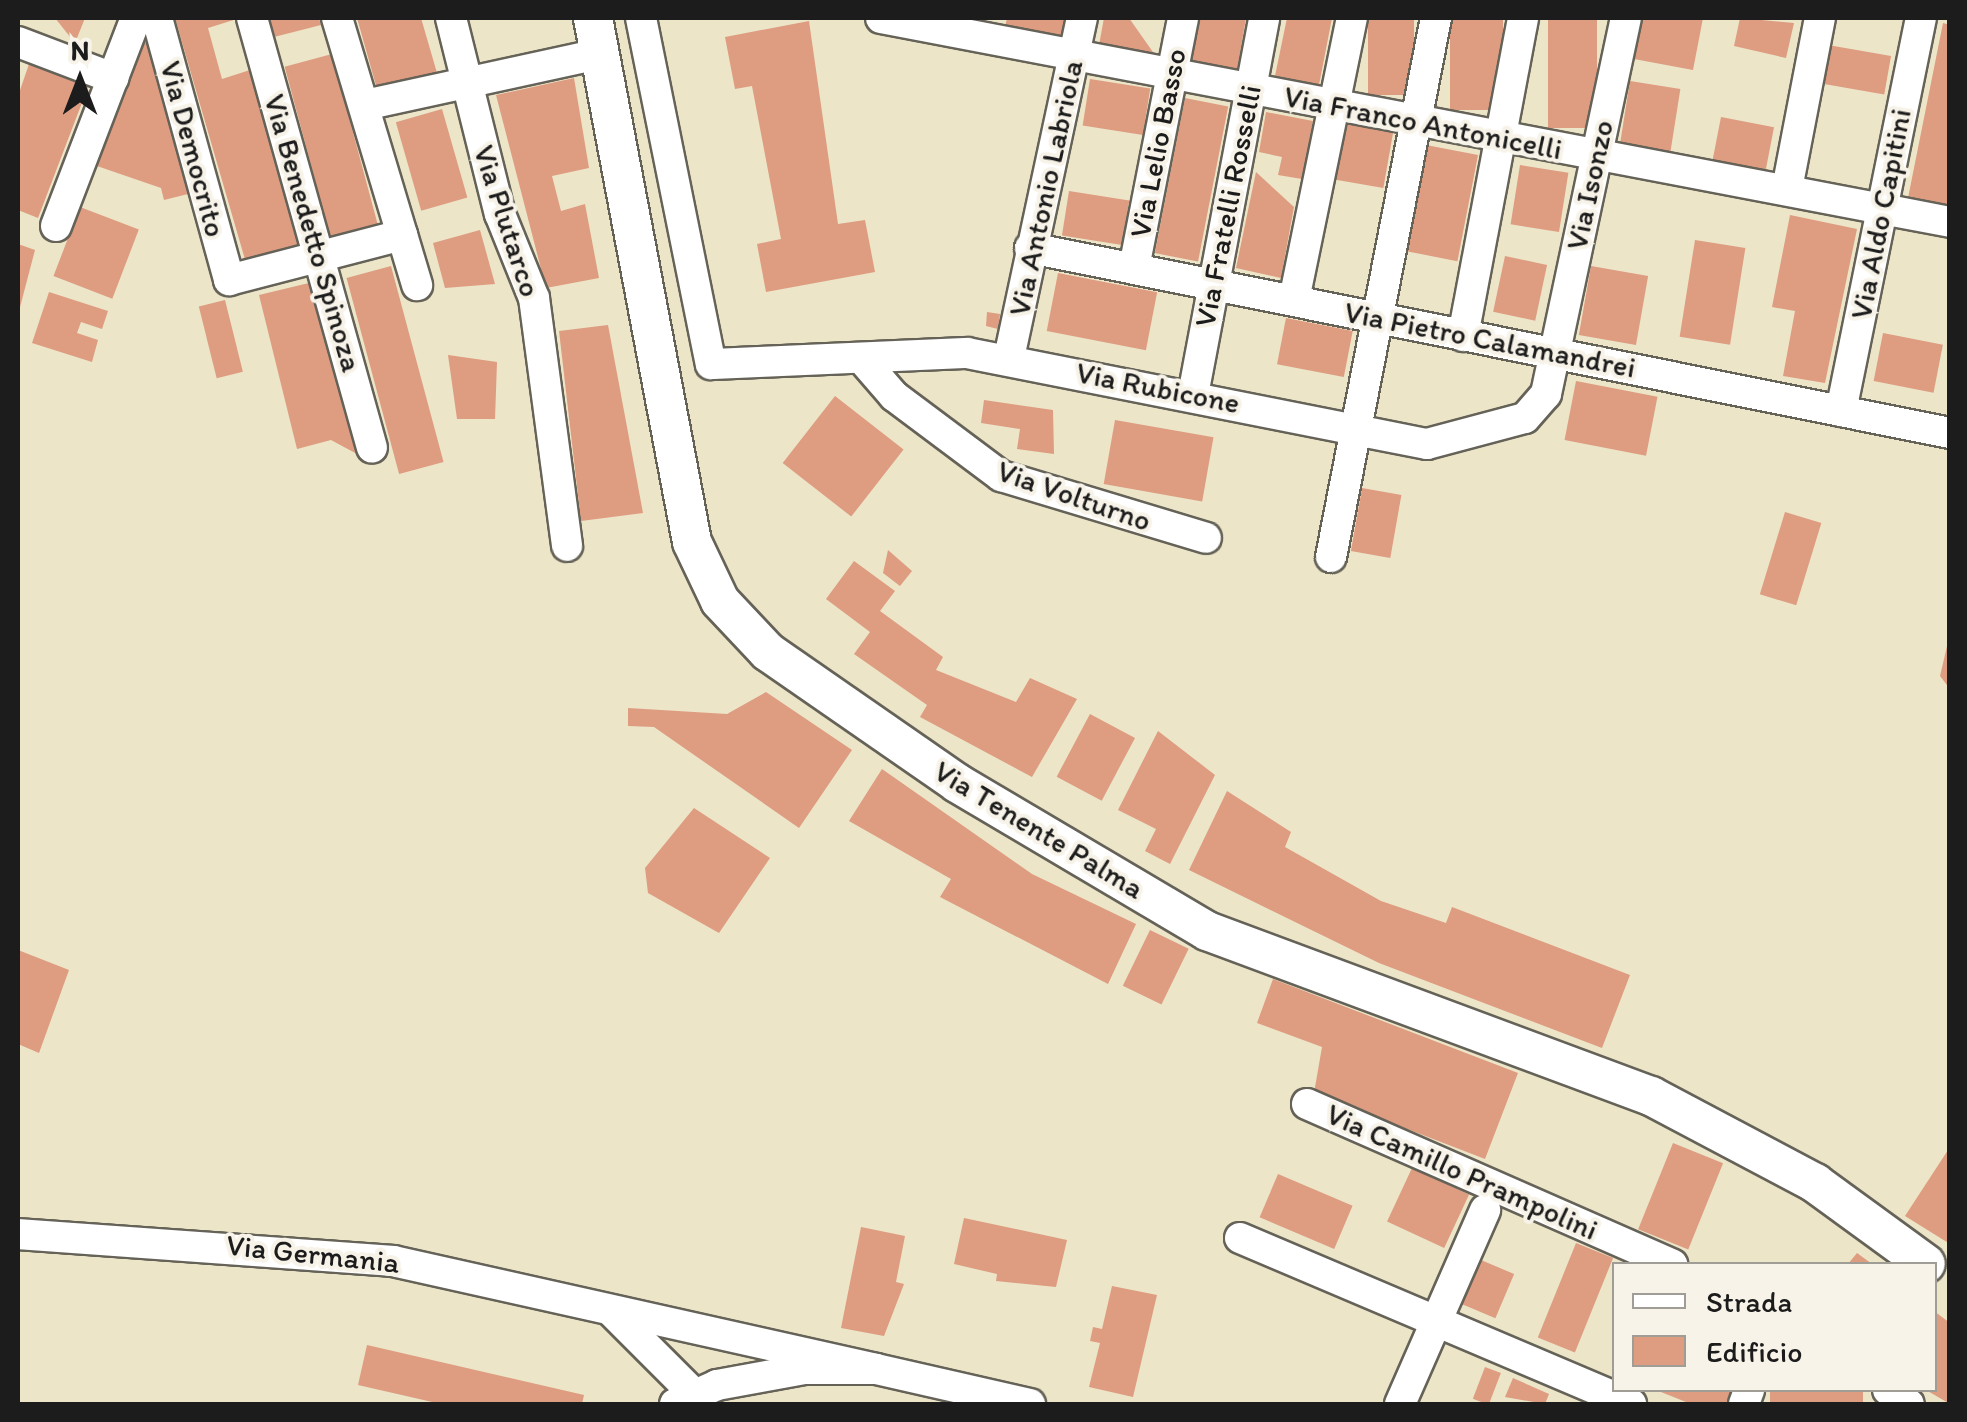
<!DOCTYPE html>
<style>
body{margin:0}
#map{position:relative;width:1967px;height:1422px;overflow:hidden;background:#ece5c8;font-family:Itim,sans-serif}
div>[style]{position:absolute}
.building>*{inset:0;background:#de9c81;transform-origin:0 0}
.roads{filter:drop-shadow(2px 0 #656258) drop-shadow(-2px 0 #656258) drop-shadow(0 2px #656258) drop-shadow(0 -2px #656258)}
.minor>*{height:30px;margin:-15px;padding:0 15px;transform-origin:15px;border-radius:15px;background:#fff}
.major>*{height:38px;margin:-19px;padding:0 19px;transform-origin:19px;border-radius:19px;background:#fff}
span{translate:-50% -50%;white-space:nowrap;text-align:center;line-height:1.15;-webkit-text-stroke:8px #f7f3e8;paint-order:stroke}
.street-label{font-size:30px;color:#1c1c1c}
.frame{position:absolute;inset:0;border:20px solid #1c1c1c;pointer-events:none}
.legend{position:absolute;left:1612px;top:1262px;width:325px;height:130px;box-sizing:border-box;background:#f7f3e8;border:2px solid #9f9d96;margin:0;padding:12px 18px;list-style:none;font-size:30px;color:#1c1c1c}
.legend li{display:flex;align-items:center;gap:20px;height:50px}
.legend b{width:50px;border:2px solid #9f9d96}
.north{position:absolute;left:30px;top:30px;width:100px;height:100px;-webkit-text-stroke:8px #f7f3e8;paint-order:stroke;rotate:0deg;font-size:28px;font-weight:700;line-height:40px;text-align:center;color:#1c1c1c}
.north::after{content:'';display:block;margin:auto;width:35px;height:45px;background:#1c1c1c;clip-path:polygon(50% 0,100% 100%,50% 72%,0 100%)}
</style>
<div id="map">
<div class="building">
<div style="clip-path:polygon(55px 18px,85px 18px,75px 43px)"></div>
<div style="clip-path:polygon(175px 18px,240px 18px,208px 28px,222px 79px,250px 70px,302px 246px,246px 263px)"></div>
<div style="clip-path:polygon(269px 18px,319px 18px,321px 25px,274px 37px)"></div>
<div style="clip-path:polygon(357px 18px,421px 18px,437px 73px,377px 89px)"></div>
<div style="clip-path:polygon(1007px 18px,1066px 18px,1062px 39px,1005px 27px)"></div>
<div style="clip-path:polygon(1104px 18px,1129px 18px,1155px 55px,1099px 45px)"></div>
<div style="clip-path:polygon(1200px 18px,1246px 18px,1237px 71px,1191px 62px)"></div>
<div style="clip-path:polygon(1287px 18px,1332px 18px,1319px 85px,1275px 76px)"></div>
<div style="left:1368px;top:18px;width:46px;height:77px"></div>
<div style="left:1450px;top:18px;width:53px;height:92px"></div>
<div style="left:1548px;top:18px;width:49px;height:110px"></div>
<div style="clip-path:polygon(1642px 18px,1703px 18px,1693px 70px,1634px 59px)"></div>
<div style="clip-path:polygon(1740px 18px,1794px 23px,1786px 58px,1734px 46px)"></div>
<div style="clip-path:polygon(809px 21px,838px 224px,865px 220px,875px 272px,766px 292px,757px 244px,781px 239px,752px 86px,735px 89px,725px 37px)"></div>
<div style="clip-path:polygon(1943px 23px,1950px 25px,1950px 212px,1907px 203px)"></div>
<div style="clip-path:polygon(139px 43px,153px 43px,192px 193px,164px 200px,161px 188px,97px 166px)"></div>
<div style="left:1828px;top:45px;width:64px;height:39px;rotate:10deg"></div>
<div style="left:332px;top:54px;width:180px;height:49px;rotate:75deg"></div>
<div style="clip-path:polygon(29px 64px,88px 87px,38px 218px,18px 210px,18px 96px)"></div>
<div style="clip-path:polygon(574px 78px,589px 168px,552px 176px,561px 211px,585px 204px,599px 278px,546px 288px,496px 95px)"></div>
<div style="left:1090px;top:79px;width:61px;height:47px;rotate:9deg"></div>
<div style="left:1630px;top:81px;width:51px;height:66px;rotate:9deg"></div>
<div style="left:1185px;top:98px;width:44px;height:158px;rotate:11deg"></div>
<div style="left:442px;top:109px;width:92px;height:48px;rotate:74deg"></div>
<div style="clip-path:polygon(1266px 112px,1313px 121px,1302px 179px,1278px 175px,1282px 157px,1259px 152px)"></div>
<div style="left:1721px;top:117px;width:54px;height:49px;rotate:11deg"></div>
<div style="left:1343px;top:123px;width:51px;height:57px;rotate:10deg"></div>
<div style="left:1426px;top:145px;width:53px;height:108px;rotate:11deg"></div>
<div style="left:1520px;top:165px;width:49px;height:60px;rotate:9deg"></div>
<div style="clip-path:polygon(1256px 172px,1294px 207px,1281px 278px,1236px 268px)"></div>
<div style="left:1069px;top:191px;width:61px;height:45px;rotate:9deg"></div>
<div style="left:80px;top:207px;width:63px;height:74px;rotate:21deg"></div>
<div style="clip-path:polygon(1790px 215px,1857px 229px,1825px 383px,1783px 376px,1795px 311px,1772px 307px)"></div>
<div style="clip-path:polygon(480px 230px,495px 284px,445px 288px,433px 243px)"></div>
<div style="left:1695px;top:240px;width:51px;height:98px;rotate:9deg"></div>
<div style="clip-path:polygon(18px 244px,35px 250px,19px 311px,18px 311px)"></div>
<div style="left:1505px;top:256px;width:43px;height:57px;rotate:12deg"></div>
<div style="left:391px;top:266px;width:203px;height:46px;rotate:75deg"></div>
<div style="left:1591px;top:266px;width:58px;height:70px;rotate:10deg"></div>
<div style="left:1058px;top:273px;width:101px;height:59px;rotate:11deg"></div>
<div style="clip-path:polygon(313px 282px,357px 454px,331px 440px,297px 449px,259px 295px)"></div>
<div style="clip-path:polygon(49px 292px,108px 311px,102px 329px,81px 322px,77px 333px,98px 340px,92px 362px,32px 343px)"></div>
<div style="left:225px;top:300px;width:74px;height:27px;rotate:76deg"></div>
<div style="clip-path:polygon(987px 312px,1000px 314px,998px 329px,986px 326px)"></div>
<div style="left:1286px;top:318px;width:68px;height:47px;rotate:11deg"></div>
<div style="clip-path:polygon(608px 325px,643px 513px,581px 521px,559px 331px)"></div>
<div style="left:1883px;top:333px;width:61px;height:49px;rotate:11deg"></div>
<div style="clip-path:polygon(448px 355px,497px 362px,495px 419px,457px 419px)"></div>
<div style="left:1576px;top:381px;width:83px;height:60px;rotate:11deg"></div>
<div style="left:835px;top:396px;width:87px;height:85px;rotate:38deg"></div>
<div style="clip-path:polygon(984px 400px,1053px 410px,1054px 454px,1017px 449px,1020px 429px,981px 423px)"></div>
<div style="left:1115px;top:420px;width:100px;height:65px;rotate:10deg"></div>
<div style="left:1362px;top:488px;width:40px;height:64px;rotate:10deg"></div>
<div style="left:1785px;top:512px;width:38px;height:86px;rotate:17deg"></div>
<div style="clip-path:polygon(888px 550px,912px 571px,900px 586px,883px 573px)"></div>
<div style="clip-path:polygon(854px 561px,895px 591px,880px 611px,943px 657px,936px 670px,1016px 702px,1030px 678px,1077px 699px,1032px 777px,920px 717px,927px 705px,854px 654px,870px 632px,826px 599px)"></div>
<div style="clip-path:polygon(1948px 642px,1950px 642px,1950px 689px,1940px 676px)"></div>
<div style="clip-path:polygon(766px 692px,852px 750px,799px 828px,654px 727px,628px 726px,628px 708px,727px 714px)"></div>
<div style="left:1090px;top:714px;width:51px;height:71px;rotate:28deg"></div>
<div style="clip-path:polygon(1158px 731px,1215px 775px,1170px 864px,1145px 851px,1156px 829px,1118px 810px)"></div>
<div style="clip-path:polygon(882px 769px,1032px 874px,1136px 924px,1108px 984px,940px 897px,951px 879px,849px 821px)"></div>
<div style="clip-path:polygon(1227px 791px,1291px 832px,1285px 847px,1381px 901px,1446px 923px,1452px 907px,1630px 975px,1602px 1048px,1379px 963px,1189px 870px)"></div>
<div style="clip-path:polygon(694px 808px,770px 858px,719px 933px,648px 893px,645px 868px)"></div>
<div style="left:1150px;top:930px;width:43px;height:62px;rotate:26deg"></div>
<div style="clip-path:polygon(18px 950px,69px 970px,39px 1053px,18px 1044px)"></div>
<div style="clip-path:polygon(1273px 979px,1518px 1073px,1485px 1159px,1314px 1093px,1322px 1047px,1257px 1023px)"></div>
<div style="left:1673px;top:1143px;width:54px;height:93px;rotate:22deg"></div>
<div style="clip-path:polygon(1950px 1147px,1950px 1244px,1905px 1216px)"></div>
<div style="left:1412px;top:1168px;width:63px;height:59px;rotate:25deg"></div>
<div style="left:1278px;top:1174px;width:81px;height:47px;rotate:23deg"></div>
<div style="clip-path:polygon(964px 1218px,1067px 1240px,1056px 1287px,996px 1281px,997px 1274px,954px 1264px)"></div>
<div style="clip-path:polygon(861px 1227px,905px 1236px,896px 1282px,904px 1284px,884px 1336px,841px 1328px)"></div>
<div style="left:1576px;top:1243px;width:40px;height:102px;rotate:22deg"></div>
<div style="clip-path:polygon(1857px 1253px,1872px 1264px,1848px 1264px)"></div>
<div style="left:1481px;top:1260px;width:36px;height:48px;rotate:23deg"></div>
<div style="clip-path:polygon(1112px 1286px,1157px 1295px,1133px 1397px,1089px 1387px,1100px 1343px,1090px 1341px,1093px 1327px,1102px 1329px)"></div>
<div style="clip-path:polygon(1934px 1311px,1950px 1323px,1950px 1404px,1926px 1390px,1934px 1390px)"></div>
<div style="clip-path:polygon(367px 1345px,584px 1395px,582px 1404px,441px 1404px,358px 1385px)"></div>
<div style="left:1485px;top:1367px;width:17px;height:34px;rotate:21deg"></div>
<div style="clip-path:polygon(1513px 1378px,1549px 1394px,1545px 1404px,1505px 1397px)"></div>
<div style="clip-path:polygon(1656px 1390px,1733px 1390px,1727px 1404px,1691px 1404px)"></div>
<div style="left:1770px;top:1390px;width:93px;height:16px"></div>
</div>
<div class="roads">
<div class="minor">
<div style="left:157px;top:18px;width:272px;rotate:74.6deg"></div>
<div style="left:229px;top:280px;width:179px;rotate:-14.6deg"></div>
<div style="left:252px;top:18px;width:446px;rotate:74.4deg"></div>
<div style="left:337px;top:18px;width:279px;rotate:73.3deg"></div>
<div style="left:451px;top:18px;width:202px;rotate:76deg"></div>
<div style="left:500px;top:214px;width:91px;rotate:68deg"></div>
<div style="left:534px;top:298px;width:250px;rotate:82.4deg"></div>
<div style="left:641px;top:18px;width:353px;rotate:78.6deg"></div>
<div style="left:711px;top:364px;width:256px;rotate:-2.5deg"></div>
<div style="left:967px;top:353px;width:469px;rotate:11.2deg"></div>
<div style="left:1427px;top:444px;width:101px;rotate:-14.9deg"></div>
<div style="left:1525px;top:418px;width:32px;rotate:-49deg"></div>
<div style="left:1546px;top:394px;width:384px;rotate:-78deg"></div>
<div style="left:881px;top:18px;width:1088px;rotate:10.8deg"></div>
<div style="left:18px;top:42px;width:102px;rotate:20.8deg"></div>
<div style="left:365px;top:105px;width:239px;rotate:-12.3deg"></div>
<div style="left:1787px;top:189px;width:174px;rotate:-79.1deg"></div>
<div style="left:56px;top:226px;width:223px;rotate:-69deg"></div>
<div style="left:1030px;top:248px;width:938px;rotate:11.37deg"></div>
<div style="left:1134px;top:268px;width:255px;rotate:-78.9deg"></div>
<div style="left:1294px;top:300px;width:288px;rotate:-78.4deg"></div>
<div style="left:1463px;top:336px;width:324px;rotate:-79.3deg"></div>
<div style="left:1009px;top:358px;width:348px;rotate:-77.9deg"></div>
<div style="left:862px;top:359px;width:49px;rotate:49.1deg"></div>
<div style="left:894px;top:396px;width:134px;rotate:36.8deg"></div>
<div style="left:1001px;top:476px;width:214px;rotate:16.8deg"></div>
<div style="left:1193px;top:395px;width:384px;rotate:-79.3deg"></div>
<div style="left:1841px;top:411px;width:401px;rotate:-78.5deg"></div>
<div style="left:1331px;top:557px;width:549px;rotate:-78.98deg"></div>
<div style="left:1307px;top:1104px;width:399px;rotate:23.7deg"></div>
<div style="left:18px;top:1234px;width:376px;rotate:4.1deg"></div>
<div style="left:393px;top:1261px;width:495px;rotate:12.6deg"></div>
<div style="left:1240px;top:1238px;width:425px;rotate:23deg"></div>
<div style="left:611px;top:1311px;width:119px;rotate:45deg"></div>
<div style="left:1888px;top:1390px;width:25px;rotate:34deg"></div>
<div style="left:675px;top:1404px;width:46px;rotate:-24.3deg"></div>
<div style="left:717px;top:1385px;width:89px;rotate:-10.3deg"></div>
<div style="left:805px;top:1369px;width:71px"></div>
<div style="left:876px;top:1369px;width:158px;rotate:12.8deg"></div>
<div style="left:1400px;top:1404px;width:212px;rotate:-66.3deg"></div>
<div style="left:1744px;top:1404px;width:15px;rotate:-70deg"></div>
</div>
<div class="major">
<div style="left:593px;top:18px;width:533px;rotate:79.3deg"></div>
<div style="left:692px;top:542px;width:65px;rotate:64.6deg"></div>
<div style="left:720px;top:601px;width:70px;rotate:46.7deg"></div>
<div style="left:768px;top:652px;width:230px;rotate:34.7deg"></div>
<div style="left:957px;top:783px;width:291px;rotate:30.6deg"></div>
<div style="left:1207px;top:931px;width:474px;rotate:20.4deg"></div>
<div style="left:1651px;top:1096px;width:186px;rotate:27.9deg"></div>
<div style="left:1815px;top:1183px;width:137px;rotate:36.1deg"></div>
</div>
</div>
<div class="street-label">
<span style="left:1423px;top:123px;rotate:11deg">Via Franco Antonicelli</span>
<span style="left:1158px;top:143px;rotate:-79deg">Via Lelio Basso</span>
<span style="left:193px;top:149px;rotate:75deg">Via Democrito</span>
<span style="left:1590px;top:185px;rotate:-78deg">Via Isonzo</span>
<span style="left:1046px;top:188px;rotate:-78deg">Via Antonio Labriola</span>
<span style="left:1228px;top:206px;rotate:-79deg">Via Fratelli Rosselli</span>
<span style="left:1881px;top:214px;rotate:-79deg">Via Aldo Capitini</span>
<span style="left:507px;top:221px;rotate:72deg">Via Plutarco</span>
<span style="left:313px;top:233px;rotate:74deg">Via Benedetto Spinoza</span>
<span style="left:1490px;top:340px;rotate:11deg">Via Pietro Calamandrei</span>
<span style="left:1158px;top:388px;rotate:11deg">Via Rubicone</span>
<span style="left:1074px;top:496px;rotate:19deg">Via Volturno</span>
<span style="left:1039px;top:830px;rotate:31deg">Via Tenente Palma</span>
<span style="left:1462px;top:1172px;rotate:24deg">Via Camillo Prampolini</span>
<span style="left:313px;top:1254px;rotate:6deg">Via Germania</span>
</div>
<div class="frame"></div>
<ul class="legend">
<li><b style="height:12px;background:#fff"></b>Strada</li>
<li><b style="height:28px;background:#de9c81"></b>Edificio</li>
</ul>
<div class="north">N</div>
</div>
